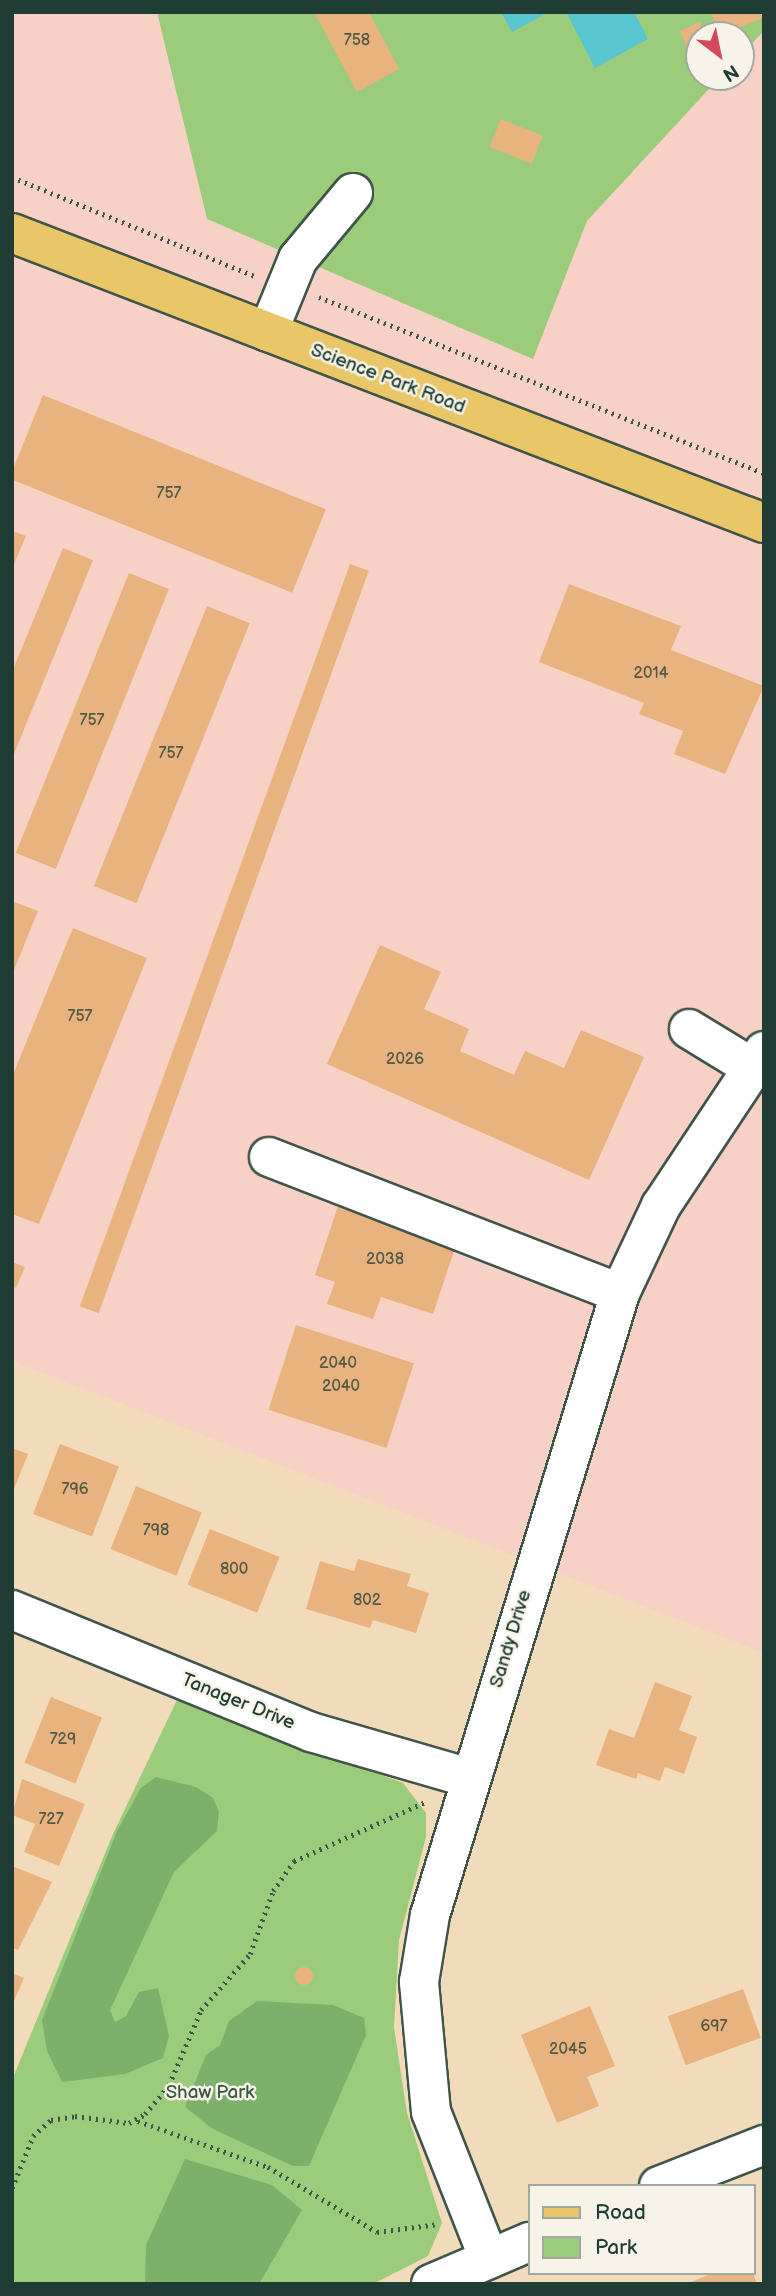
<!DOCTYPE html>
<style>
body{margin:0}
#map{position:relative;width:776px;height:2296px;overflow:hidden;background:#f2dbbb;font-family:"Balsamiq Sans",sans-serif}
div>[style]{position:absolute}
.built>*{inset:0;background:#f7d1c6}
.green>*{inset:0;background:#9bcc7b}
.forest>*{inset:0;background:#7cb06b}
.water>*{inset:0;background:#58c5cf}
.building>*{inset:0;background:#e9b37f;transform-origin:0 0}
.round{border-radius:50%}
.path>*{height:4.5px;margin-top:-2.25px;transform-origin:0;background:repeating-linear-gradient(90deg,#3f5548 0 2px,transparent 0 7px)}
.roads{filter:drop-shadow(2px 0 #3f5548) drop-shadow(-2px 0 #3f5548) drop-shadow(0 2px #3f5548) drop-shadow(0 -2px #3f5548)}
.minor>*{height:38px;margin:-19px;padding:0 19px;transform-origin:19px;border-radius:19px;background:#fff}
.major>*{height:38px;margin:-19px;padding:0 19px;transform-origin:19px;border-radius:19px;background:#e9c769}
span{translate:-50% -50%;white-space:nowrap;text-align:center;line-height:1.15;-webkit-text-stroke:5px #f7f3e8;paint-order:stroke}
.number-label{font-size:16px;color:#525a47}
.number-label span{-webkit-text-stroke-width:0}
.street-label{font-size:19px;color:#1f3d34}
.park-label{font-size:19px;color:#385a42}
.frame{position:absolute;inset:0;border:14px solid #1f3d34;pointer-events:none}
.legend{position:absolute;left:528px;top:2184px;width:228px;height:91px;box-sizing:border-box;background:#f7f3e8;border:2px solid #a1aaa0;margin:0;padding:9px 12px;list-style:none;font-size:21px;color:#1f3d34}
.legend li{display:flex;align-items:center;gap:14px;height:35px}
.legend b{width:35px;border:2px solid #a1aaa0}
.north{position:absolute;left:685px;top:21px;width:70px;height:70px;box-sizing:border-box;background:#f7f3e8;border:2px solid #a1aaa0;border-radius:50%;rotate:148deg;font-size:19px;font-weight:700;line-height:28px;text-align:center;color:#1f3d34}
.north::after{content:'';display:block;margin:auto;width:24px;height:32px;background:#d1495b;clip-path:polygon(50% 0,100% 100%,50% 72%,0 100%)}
</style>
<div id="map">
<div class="built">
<div style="clip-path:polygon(evenodd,12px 12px,764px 12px,764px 1653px,12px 1361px,12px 12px,699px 35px,741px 35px,741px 77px,699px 77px,699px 35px)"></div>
</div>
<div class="green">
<div style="clip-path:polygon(157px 12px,764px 12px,764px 31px,741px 55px,741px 35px,699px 35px,699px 77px,720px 77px,587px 221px,533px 359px,207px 219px)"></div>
<div style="clip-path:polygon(177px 1700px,403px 1783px,426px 1813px,426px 1837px,399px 1940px,394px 2027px,407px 2113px,442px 2223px,428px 2256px,373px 2284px,12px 2284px,12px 2080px,113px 1834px)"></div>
</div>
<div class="forest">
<div style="clip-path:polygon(156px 1777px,196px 1787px,213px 1798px,219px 1812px,217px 1831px,174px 1872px,110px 2010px,115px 2022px,126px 2016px,139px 1992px,158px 1988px,169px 2036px,163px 2058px,125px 2074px,62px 2082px,47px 2051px,42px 2020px,117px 1831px,141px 1788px)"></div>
<div style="clip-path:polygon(257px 2001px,333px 2005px,364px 2018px,366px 2035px,309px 2166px,293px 2166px,213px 2129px,185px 2107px,206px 2055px,220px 2045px,229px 2021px)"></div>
<div style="clip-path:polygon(185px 2159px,272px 2185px,302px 2210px,259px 2284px,145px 2284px,146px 2245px)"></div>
</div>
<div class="water">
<div style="clip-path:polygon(501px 12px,549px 12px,512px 32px)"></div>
<div style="clip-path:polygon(566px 12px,634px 12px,648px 39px,595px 68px)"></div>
</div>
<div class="building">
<div style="clip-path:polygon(314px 12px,369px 12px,399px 69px,357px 92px)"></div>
<div style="clip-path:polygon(710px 12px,764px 12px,764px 17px,723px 35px)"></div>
<div style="clip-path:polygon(700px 22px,704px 32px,714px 29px,717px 35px,699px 35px,694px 63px,680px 31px)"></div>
<div style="left:501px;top:119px;width:45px;height:30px;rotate:22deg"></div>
<div style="left:43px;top:395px;width:305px;height:90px;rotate:22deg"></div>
<div style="clip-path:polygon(12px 531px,26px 536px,12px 569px)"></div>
<div style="clip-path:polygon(63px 548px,93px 560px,12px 759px,12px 672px)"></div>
<div style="left:350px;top:564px;width:20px;height:790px;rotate:20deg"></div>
<div style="left:129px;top:573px;width:43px;height:302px;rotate:22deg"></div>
<div style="clip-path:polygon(569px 584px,681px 626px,671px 650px,764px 686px,725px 774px,674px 754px,683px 731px,639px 714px,644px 703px,539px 662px)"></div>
<div style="left:207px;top:606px;width:46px;height:302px;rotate:22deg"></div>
<div style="clip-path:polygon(12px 901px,38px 911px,12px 975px)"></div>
<div style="clip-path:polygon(73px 928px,147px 958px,39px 1224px,12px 1214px,12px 1077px)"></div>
<div style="clip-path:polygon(380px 945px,441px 972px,424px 1009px,469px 1029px,460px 1051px,514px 1075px,525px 1051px,564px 1068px,581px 1030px,644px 1057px,589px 1180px,327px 1064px)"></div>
<div style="clip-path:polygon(338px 1206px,456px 1245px,433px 1314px,381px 1297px,373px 1319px,327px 1304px,335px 1282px,315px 1275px)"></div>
<div style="clip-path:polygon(12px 1262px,25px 1267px,16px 1288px,12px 1286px)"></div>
<div style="left:296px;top:1325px;width:124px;height:89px;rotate:18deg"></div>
<div style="left:60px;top:1444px;width:63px;height:75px;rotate:21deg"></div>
<div style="clip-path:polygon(12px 1448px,28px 1454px,12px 1494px)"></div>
<div style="left:136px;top:1486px;width:71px;height:68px;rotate:22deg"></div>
<div style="left:210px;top:1529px;width:75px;height:60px;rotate:22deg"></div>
<div style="clip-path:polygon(358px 1559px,411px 1574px,407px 1586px,429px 1593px,416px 1633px,373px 1620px,370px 1628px,306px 1609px,320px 1561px,354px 1571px)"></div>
<div style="clip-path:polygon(655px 1682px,692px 1696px,679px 1730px,697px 1737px,684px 1774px,665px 1767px,660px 1781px,638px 1773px,636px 1779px,596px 1765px,609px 1729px,634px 1738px)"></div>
<div style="left:51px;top:1697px;width:55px;height:71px;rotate:22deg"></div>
<div style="clip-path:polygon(22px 1779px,85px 1804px,59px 1866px,24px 1852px,35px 1824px,12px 1815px)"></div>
<div style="clip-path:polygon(12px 1866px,52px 1882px,18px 1950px,12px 1948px)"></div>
<div class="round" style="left:295px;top:1967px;width:18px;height:18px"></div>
<div style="clip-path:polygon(12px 1973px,24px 1978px,12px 2006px)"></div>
<div style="left:743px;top:1989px;width:52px;height:80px;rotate:70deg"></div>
<div style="clip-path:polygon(590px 2006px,615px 2066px,587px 2077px,599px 2106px,557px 2123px,521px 2035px)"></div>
<div style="clip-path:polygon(713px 2273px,753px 2273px,757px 2284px,686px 2284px)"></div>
</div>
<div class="path">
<div style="left:12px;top:177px;width:262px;rotate:22.2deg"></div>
<div style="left:319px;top:297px;width:479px;rotate:21.6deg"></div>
<div style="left:138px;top:2121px;width:138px;rotate:19.5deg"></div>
<div style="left:268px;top:2167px;width:127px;rotate:30.8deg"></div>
<div style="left:377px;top:2232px;width:62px;rotate:-7.5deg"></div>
<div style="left:12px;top:2188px;width:56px;rotate:-68deg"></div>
<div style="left:33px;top:2136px;width:24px;rotate:-42deg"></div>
<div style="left:51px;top:2120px;width:24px;rotate:-9deg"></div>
<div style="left:75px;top:2116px;width:54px;rotate:7.4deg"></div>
<div style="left:129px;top:2123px;width:18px;rotate:-29deg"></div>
<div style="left:145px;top:2114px;width:38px;rotate:-50deg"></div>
<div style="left:169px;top:2085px;width:82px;rotate:-66.9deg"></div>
<div style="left:201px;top:2010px;width:74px;rotate:-48.8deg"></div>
<div style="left:250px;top:1954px;width:67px;rotate:-69.9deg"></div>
<div style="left:273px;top:1891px;width:37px;rotate:-55deg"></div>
<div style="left:294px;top:1861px;width:144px;rotate:-24.2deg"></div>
</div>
<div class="roads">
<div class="minor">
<div style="left:268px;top:332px;width:79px;rotate:-67.7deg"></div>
<div style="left:298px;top:259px;width:86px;rotate:-50.2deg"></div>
<div style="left:689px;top:1029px;width:75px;rotate:31.4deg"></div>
<div style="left:269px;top:1157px;width:376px;rotate:21.2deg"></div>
<div style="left:12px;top:1610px;width:323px;rotate:22.2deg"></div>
<div style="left:311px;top:1732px;width:165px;rotate:16.2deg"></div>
<div style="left:659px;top:2186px;width:113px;rotate:-21.3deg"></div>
<div style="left:489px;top:2259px;width:158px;rotate:-111.5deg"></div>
<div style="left:431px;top:2112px;width:131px;rotate:-95.3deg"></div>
<div style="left:419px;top:1982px;width:68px;rotate:-80.7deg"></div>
<div style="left:430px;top:1915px;width:650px;rotate:-73.01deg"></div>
<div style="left:620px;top:1293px;width:96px;rotate:-64.8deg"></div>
<div style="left:661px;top:1206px;width:186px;rotate:-56.4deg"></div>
<div style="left:431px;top:2284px;width:107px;rotate:-23.2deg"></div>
</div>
<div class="major">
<div style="left:12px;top:233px;width:806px;rotate:21.09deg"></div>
</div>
</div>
<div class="number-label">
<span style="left:357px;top:41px">758</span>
<span style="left:169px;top:494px">757</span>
<span style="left:651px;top:674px">2014</span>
<span style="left:92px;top:721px">757</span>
<span style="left:171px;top:754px">757</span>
<span style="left:80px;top:1017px">757</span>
<span style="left:405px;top:1060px">2026</span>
<span style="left:385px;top:1260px">2038</span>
<span style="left:338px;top:1364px">2040</span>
<span style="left:341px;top:1387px">2040</span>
<span style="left:75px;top:1490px">796</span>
<span style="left:156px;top:1531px">798</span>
<span style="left:234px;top:1570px">800</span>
<span style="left:367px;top:1601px">802</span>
<span style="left:63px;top:1740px">729</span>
<span style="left:51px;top:1820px">727</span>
<span style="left:714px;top:2027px">697</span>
<span style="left:568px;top:2050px">2045</span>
</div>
<div class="street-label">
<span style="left:388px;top:379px;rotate:21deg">Science Park Road</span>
<span style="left:511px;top:1639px;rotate:-73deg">Sandy Drive</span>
<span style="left:238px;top:1702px;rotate:22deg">Tanager Drive</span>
</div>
<div class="park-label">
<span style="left:210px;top:2093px">Shaw Park</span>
</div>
<div class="frame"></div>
<ul class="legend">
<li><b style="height:9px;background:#e9c769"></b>Road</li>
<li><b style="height:19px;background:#9bcc7b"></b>Park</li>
</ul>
<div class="north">N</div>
</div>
